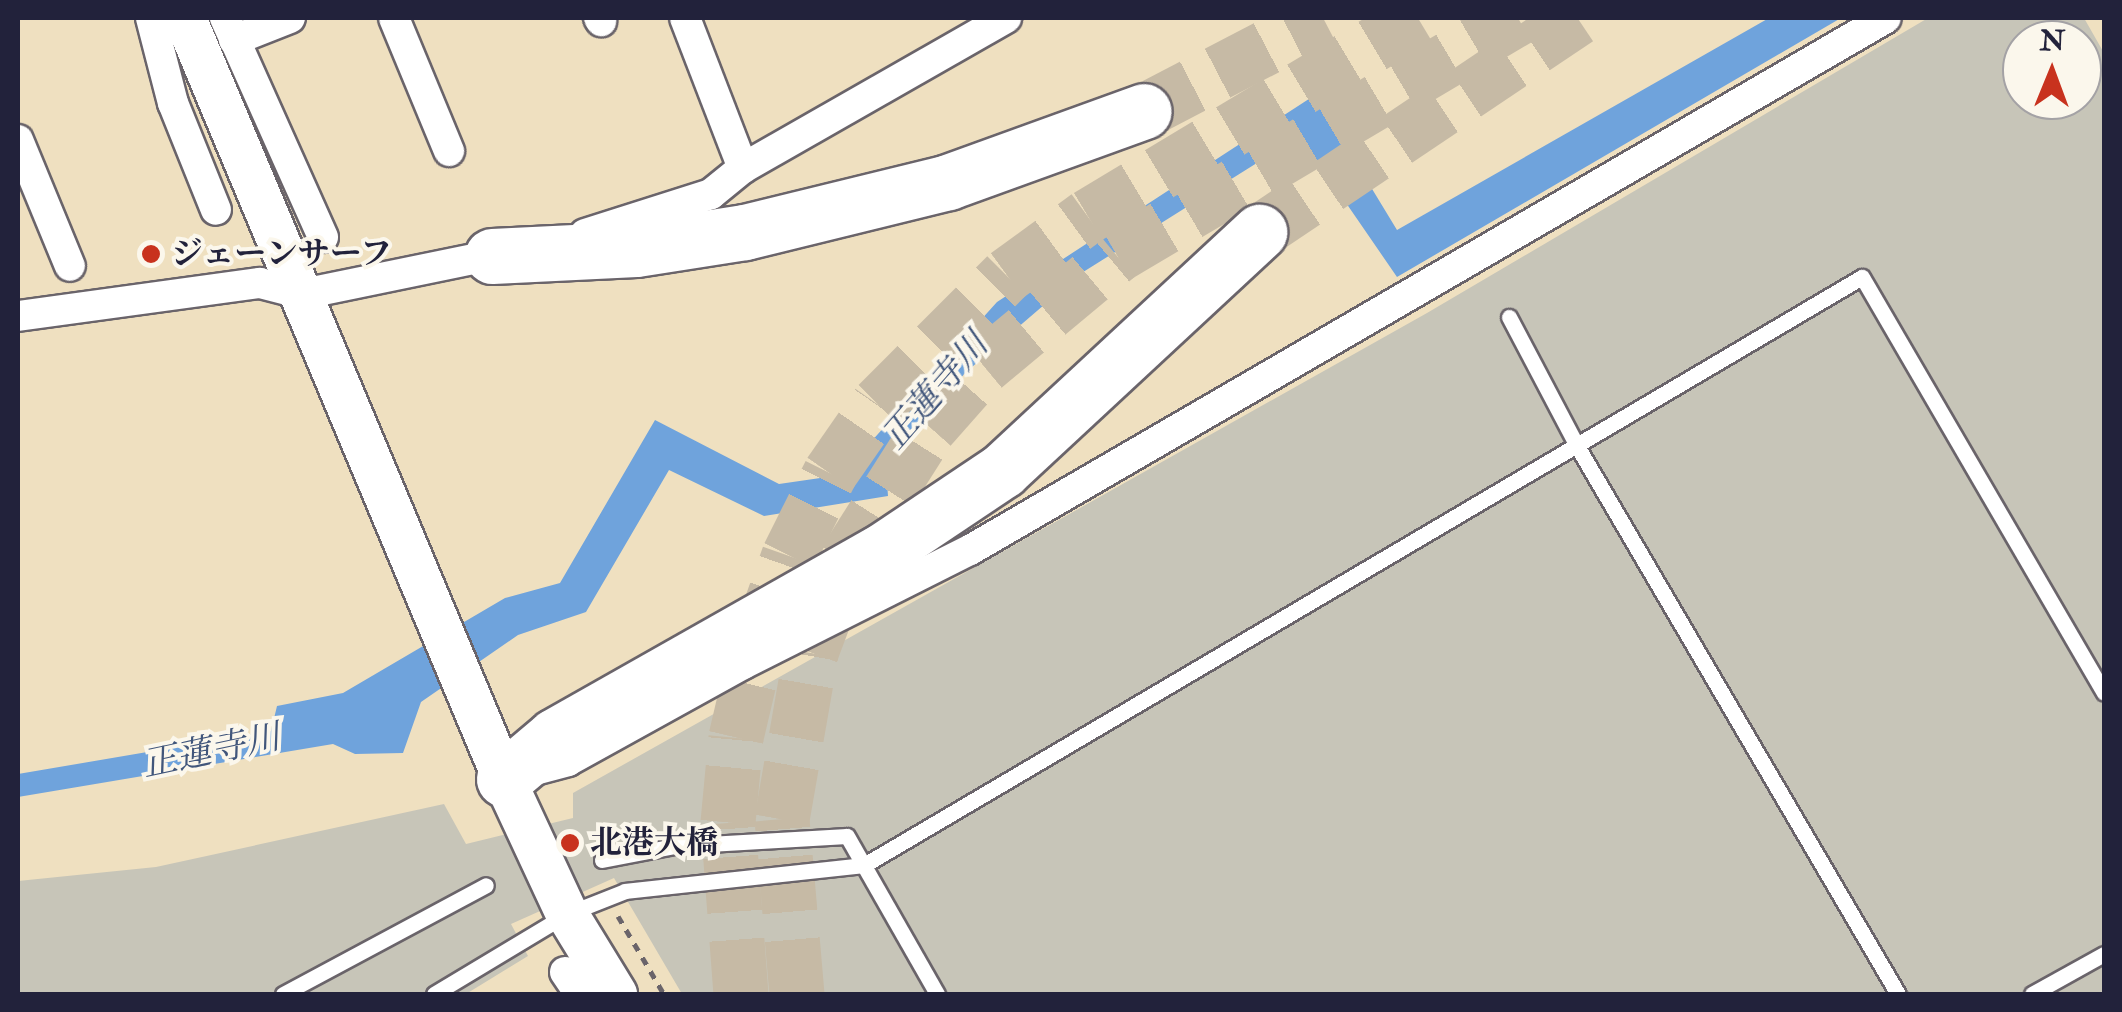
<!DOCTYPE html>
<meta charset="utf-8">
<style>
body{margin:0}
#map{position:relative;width:2122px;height:1012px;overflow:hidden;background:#efe0c0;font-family:"IM FELL Double Pica","Noto Serif JP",serif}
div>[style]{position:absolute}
.industrial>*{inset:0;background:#c7c5b8}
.water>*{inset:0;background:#6fa3dc}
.highway-tunnel>*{height:55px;margin-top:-27.5px;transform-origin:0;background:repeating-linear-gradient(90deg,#c6baa5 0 55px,transparent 0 83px)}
.path>*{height:5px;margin-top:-2.5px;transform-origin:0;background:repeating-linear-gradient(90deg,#6a646a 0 8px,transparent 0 16px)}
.roads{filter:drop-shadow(2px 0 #6a646a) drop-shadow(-2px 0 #6a646a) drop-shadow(0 2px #6a646a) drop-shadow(0 -2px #6a646a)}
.lane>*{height:15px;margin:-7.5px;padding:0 7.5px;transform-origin:7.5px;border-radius:7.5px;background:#fff}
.street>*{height:30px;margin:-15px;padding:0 15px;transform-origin:15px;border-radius:15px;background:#fff}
.secondary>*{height:42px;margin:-21px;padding:0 21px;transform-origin:21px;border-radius:21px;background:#fff}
.highway>*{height:55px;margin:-27.5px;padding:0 27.5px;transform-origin:27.5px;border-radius:27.5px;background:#fff}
.dots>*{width:28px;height:28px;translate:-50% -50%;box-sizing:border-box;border:5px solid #fbf7ec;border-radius:50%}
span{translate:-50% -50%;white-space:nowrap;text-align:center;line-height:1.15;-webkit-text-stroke:8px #fbf7ec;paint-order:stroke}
.poi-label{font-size:32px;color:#22223b;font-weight:700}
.left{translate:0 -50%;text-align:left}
.water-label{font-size:35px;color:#41567b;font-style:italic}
.frame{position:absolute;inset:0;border:20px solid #22223b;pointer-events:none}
.north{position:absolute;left:2002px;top:20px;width:100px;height:100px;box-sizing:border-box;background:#fbf7ec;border:2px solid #a4a2a5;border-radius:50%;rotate:1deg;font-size:28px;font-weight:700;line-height:40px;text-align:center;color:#22223b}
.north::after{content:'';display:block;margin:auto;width:35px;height:45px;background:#c8321e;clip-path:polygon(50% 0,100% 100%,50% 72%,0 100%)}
</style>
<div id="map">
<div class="industrial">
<div style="clip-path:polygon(evenodd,1928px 18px,2084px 18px,2104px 53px,2104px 994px,682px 994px,614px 878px,511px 924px,528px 956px,466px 994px,18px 994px,18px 881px,156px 867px,444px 804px,466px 844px,573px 818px,573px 793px,1427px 313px,1928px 18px,2022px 40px,2082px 40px,2082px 100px,2022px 100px,2022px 40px)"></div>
</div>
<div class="water">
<div style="clip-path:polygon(1769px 18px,1841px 18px,1397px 277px,1300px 136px,1080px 274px,965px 373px,886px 468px,888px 496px,764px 516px,669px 470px,586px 612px,518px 635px,421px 702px,403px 753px,355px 754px,333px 744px,18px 797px,18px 774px,271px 731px,277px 706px,343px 693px,505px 598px,560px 583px,655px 420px,779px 484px,841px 475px,997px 302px,1315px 95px,1397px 230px)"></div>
</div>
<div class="highway-tunnel">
<div style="left:1144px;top:111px;width:202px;rotate:-27.5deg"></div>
<div style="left:1259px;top:232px;width:384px;rotate:-33.9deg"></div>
<div style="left:741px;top:994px;width:172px;rotate:-94.3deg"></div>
<div style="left:728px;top:822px;width:85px;rotate:-84.6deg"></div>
<div style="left:736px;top:737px;width:97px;rotate:-76.8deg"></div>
<div style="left:758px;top:643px;width:93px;rotate:-70.6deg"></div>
<div style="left:789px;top:555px;width:92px;rotate:-63.4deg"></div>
<div style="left:830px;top:473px;width:84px;rotate:-55.2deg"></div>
<div style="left:878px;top:404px;width:182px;rotate:-45deg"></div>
<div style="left:1007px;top:275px;width:100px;rotate:-36.1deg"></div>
<div style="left:1088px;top:216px;width:385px;rotate:-31deg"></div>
<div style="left:797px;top:994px;width:176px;rotate:-94.9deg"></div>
<div style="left:782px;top:819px;width:169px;rotate:-80.1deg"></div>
<div style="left:811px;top:652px;width:97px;rotate:-69.5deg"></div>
<div style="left:845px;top:561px;width:159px;rotate:-57.6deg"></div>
<div style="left:930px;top:427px;width:81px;rotate:-48.5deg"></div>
<div style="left:984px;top:366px;width:173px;rotate:-39.8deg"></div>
<div style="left:1117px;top:255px;width:466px;rotate:-30.6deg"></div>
</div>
<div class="path">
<div style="left:618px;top:916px;width:91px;rotate:59.5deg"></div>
</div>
<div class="roads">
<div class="lane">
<div style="left:1509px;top:317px;width:146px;rotate:62.2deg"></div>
<div style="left:1577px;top:446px;width:635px;rotate:59.64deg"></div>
<div style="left:602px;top:860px;width:73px;rotate:-11deg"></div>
<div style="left:674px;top:846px;width:173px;rotate:-3.3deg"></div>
<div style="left:847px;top:836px;width:182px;rotate:60.3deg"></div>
<div style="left:283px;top:994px;width:230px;rotate:-28.2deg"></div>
<div style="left:434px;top:994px;width:155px;rotate:-31deg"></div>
<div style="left:567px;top:914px;width:62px;rotate:-21.6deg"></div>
<div style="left:625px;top:891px;width:240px;rotate:-6.2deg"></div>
<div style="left:864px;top:865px;width:1158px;rotate:-30.51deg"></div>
<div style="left:1862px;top:277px;width:481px;rotate:59.8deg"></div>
<div style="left:2032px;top:994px;width:82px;rotate:-29.1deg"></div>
</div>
<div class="street">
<div style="left:151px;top:18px;width:88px;rotate:75.5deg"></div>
<div style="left:173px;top:103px;width:115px;rotate:68.1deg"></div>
<div style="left:225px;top:18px;width:240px;rotate:65.9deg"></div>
<div style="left:394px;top:18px;width:144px;rotate:67.5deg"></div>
<div style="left:599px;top:18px;width:4px;rotate:56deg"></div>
<div style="left:685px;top:18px;width:161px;rotate:68.9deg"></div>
<div style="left:234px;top:40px;width:60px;rotate:-21.4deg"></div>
<div style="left:18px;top:140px;width:136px;rotate:67.6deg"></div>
<div style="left:585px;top:234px;width:132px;rotate:-17.6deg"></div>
<div style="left:711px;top:194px;width:41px;rotate:-39.1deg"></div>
<div style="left:743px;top:168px;width:303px;rotate:-29.7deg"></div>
<div style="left:18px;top:316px;width:244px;rotate:-7.8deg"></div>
<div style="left:260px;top:283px;width:44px;rotate:14.3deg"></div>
<div style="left:303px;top:294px;width:208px;rotate:-11.6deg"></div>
<div style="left:531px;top:771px;width:38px;rotate:-15deg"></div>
<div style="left:568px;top:761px;width:200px;rotate:-29deg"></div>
<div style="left:743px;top:664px;width:254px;rotate:-26.7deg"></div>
<div style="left:970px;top:550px;width:1059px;rotate:-30.15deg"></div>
<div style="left:565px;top:972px;width:27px;rotate:56deg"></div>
</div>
<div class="secondary">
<div style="left:185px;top:18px;width:825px;rotate:67.26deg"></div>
<div style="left:504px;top:779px;width:149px;rotate:65deg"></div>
<div style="left:567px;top:914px;width:94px;rotate:58.5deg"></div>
</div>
<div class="highway">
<div style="left:492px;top:256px;width:144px;rotate:-2.8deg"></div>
<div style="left:636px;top:249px;width:110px;rotate:-8.9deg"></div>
<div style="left:745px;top:232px;width:209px;rotate:-13.8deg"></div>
<div style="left:948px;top:182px;width:208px;rotate:-19.9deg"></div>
<div style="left:504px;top:779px;width:67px;rotate:-40.1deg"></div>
<div style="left:555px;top:736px;width:372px;rotate:-29.5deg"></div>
<div style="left:879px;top:553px;width:149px;rotate:-33.8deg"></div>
<div style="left:1003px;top:470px;width:350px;rotate:-42.9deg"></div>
</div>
</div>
<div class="dots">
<div style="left:151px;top:254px;background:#c8321e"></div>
<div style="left:570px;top:843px;background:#c8321e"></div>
</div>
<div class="poi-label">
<span class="left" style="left:171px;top:254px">ジェーンサーフ</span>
<span class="left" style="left:590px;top:843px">北港大橋</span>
</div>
<div class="water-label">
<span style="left:935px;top:391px;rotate:-49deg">正蓮寺川</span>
<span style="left:211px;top:751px;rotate:-12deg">正蓮寺川</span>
</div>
<div class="frame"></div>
<div class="north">N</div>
</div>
